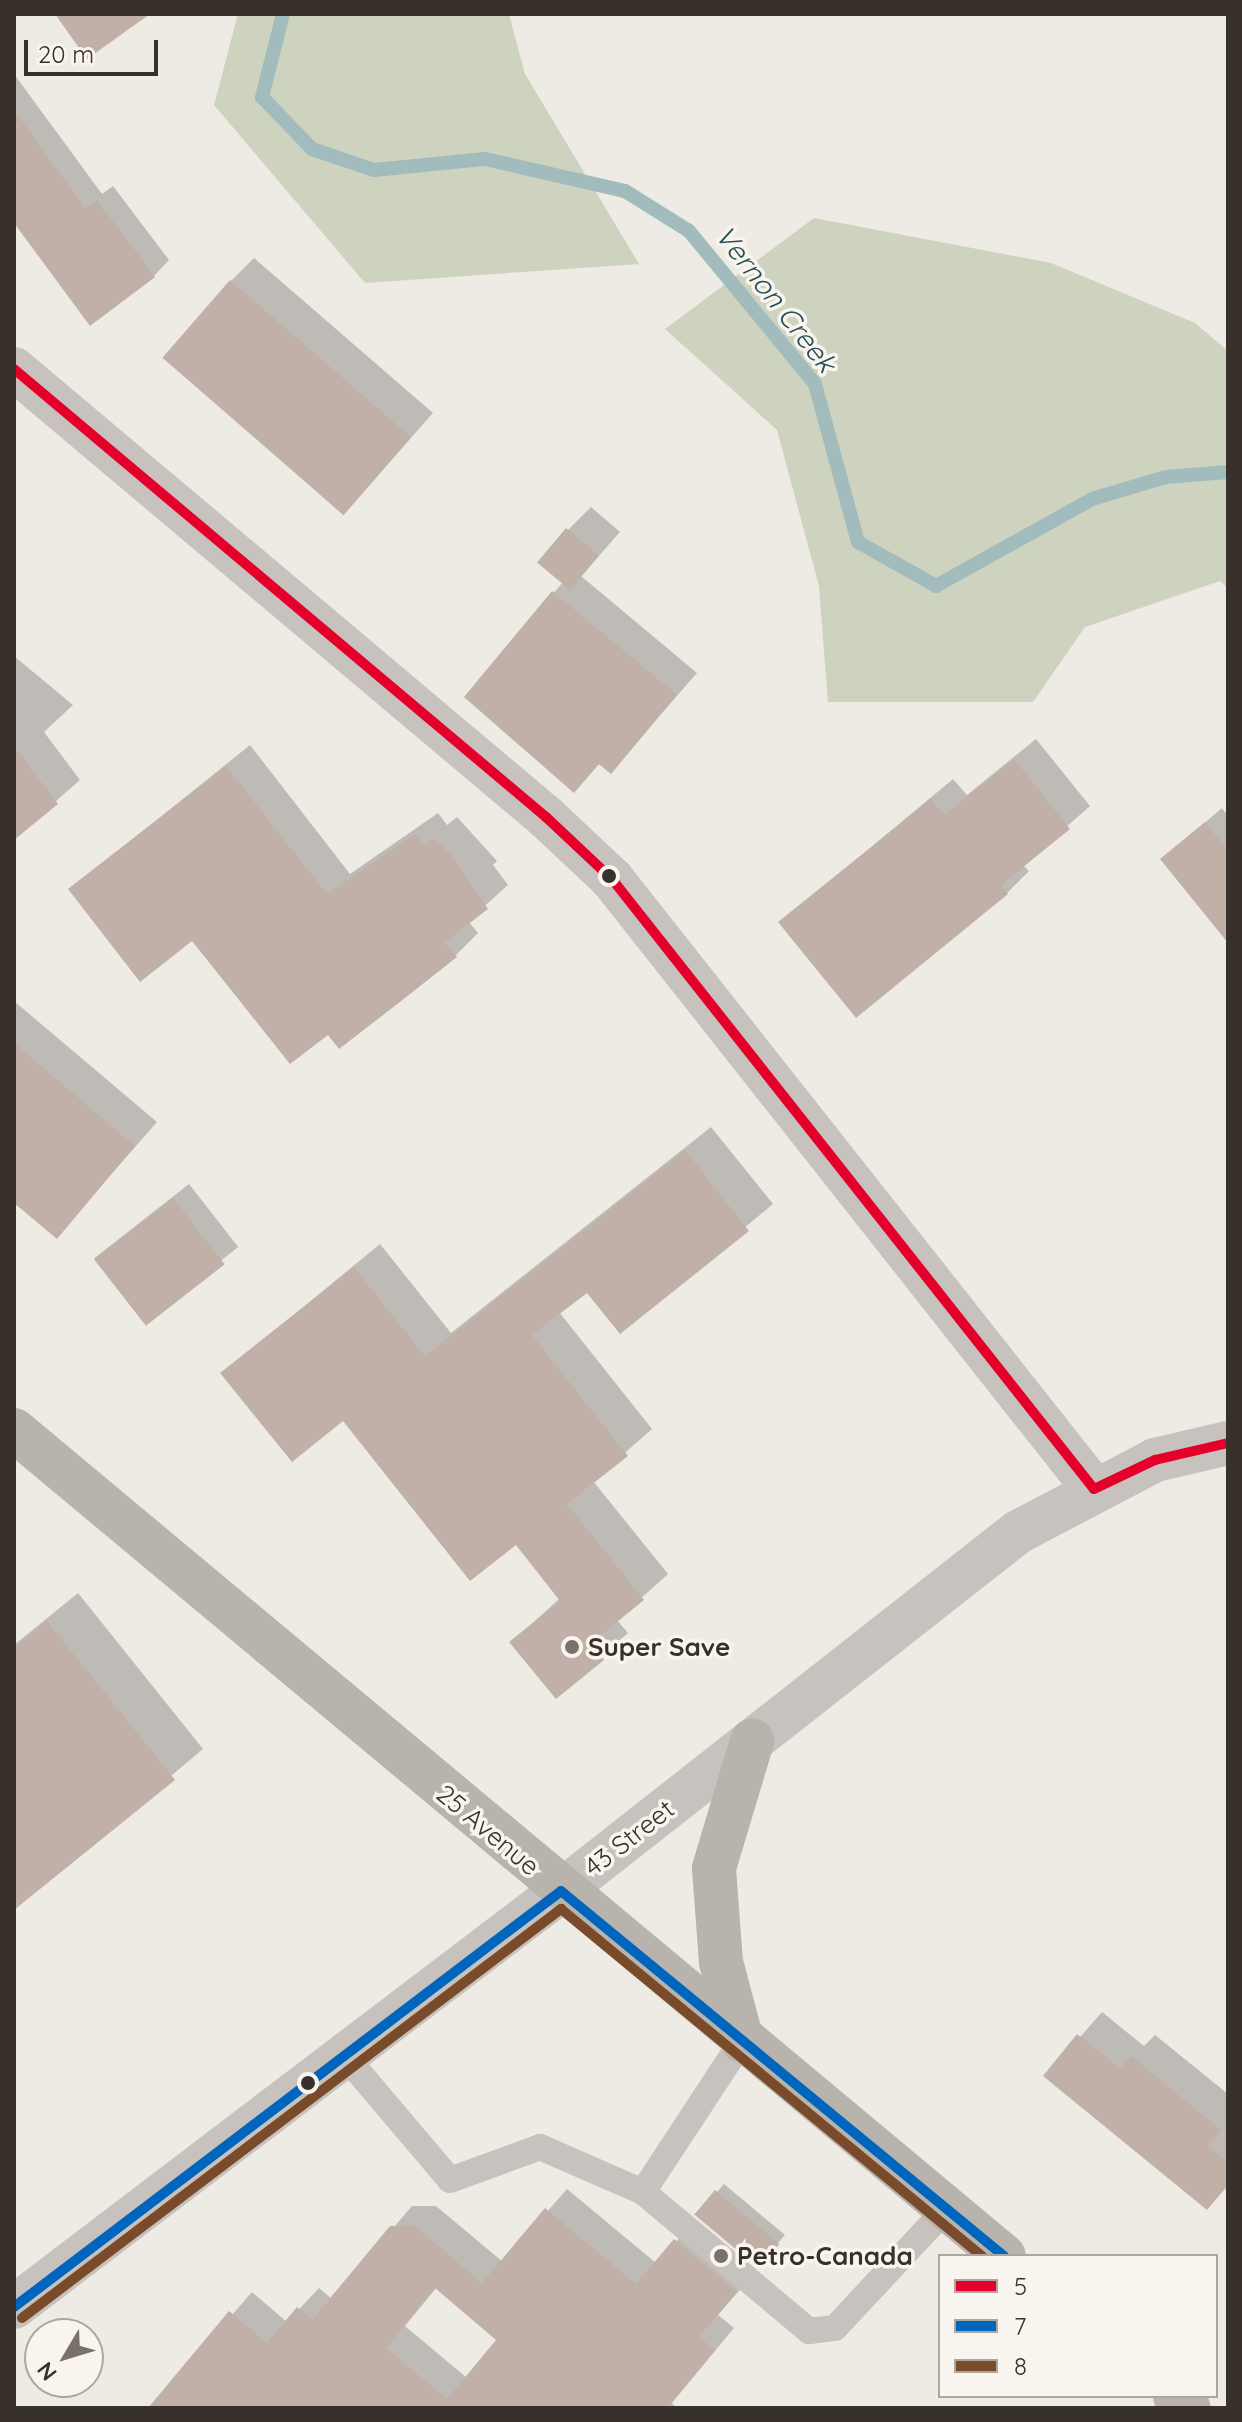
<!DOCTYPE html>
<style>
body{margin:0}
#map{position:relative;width:1242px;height:2422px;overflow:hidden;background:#eeeae4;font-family:Quicksand,sans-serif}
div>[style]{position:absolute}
.green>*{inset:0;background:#ced3bf}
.shadow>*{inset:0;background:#0003;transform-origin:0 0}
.stream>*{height:14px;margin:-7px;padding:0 7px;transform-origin:7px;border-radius:7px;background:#a2bcbe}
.building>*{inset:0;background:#c0b0a7;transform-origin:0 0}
.lane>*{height:26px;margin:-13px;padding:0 13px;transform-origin:13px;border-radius:13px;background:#c7c2bd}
.street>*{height:44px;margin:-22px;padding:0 22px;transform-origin:22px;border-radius:22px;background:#c7c2bd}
.secondary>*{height:44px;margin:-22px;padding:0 22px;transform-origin:22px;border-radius:22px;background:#b8b3ad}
.bus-1>*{height:10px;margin:-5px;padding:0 5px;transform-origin:5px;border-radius:5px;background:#e4002b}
.bus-2>*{height:10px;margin:-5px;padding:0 5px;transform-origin:5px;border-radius:5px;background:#0065bd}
.bus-3>*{height:10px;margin:-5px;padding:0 5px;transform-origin:5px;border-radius:5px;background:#7a4b2a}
.dots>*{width:22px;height:22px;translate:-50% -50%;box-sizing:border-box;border:4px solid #f9f4ed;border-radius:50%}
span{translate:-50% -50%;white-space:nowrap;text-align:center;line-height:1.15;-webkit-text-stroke:7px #f9f4ed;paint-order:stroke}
.poi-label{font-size:26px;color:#38302b;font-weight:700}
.left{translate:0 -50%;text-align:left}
.street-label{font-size:26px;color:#38302b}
.water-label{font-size:28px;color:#235057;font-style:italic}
.frame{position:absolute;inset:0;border:16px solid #38302b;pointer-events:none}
.legend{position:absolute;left:938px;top:2254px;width:280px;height:144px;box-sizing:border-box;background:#f9f4ed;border:2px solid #aca69f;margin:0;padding:10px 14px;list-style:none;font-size:24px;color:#38302b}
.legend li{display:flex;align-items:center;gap:16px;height:40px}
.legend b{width:40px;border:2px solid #aca69f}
.north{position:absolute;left:24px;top:2318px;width:80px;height:80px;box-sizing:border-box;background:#f9f4ed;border:2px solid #aca69f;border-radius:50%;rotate:232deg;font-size:22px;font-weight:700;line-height:32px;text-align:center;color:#38302b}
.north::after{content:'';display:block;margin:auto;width:28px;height:36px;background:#78716c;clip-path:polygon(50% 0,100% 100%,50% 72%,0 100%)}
.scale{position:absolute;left:24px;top:40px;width:134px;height:36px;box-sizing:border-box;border:4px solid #38302b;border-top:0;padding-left:10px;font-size:24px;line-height:28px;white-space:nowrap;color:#38302b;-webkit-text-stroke:6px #f9f4ed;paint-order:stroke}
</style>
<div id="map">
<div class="green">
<div style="clip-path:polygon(238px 14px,509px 14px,525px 74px,639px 264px,365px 283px,214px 105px)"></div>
<div style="clip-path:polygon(814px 218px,1051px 263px,1195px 323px,1228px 351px,1228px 588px,1220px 581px,1085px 627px,1033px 702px,828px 702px,819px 586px,777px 430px,665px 329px)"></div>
</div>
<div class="shadow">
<div style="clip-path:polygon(14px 74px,102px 194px,113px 186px,169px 260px,154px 276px,14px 220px)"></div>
<div style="clip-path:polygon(254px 258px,433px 413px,345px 512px,231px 281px)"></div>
<div style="clip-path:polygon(591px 507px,620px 532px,581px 576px,697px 673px,611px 771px,466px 696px,563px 582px,568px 530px)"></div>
<div style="clip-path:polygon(14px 656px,73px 705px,44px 732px,80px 780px,14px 838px)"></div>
<div style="clip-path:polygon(1036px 739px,1090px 806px,1023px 865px,1029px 871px,1007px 893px,781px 922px,953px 779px,967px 795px)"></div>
<div style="clip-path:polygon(250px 745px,350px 874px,438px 813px,447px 825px,457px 817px,497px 861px,493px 865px,508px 885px,468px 921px,478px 933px,456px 955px,339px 1046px,328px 1032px,193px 939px,71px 889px)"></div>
<div style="clip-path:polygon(1222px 808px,1228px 816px,1228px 914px,1162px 859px)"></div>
<div style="clip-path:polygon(14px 1001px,157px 1122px,57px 1236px,14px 1200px)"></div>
<div style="clip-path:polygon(711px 1127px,773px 1204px,620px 1331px,587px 1290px,559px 1312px,652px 1429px,593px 1481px,668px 1574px,617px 1620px,628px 1633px,556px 1696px,512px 1642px,560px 1598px,516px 1542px,344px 1418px,223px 1373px,380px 1244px,451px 1333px)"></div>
<div style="left:189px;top:1184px;width:80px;height:120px;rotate:52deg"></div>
<div style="clip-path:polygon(78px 1593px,203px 1749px,28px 1896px,14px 1879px,14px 1645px)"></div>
<div style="clip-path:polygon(1102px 2012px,1144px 2046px,1155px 2035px,1228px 2094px,1228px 2186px,1207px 2207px,1046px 2076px)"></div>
<div style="clip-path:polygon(724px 2184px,785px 2235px,765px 2258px,717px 2192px)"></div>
<div style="clip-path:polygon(evenodd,567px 2189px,656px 2263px,696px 2220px,757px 2270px,718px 2315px,734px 2328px,672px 2403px,677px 2408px,151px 2408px,252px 2292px,287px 2322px,319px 2288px,332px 2299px,412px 2206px,436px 2206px,503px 2262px,567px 2189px,437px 2287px,499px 2340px,467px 2378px,405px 2326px,437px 2287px)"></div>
</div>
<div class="stream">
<div style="left:283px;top:14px;width:86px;rotate:104.2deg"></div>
<div style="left:262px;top:97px;width:72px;rotate:46.1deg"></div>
<div style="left:312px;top:149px;width:65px;rotate:18.7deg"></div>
<div style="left:374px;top:170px;width:112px;rotate:-5.7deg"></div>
<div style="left:485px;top:159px;width:144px;rotate:12.9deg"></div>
<div style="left:625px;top:191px;width:75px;rotate:32deg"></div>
<div style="left:689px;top:231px;width:198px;rotate:50.5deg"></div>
<div style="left:815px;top:384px;width:164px;rotate:74.8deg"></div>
<div style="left:858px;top:542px;width:90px;rotate:29.4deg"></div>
<div style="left:936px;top:586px;width:179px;rotate:-29.1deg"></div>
<div style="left:1092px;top:499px;width:77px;rotate:-16.6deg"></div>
<div style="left:1166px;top:477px;width:62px;rotate:-4.6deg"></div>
</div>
<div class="building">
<div style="clip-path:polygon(55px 14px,150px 14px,87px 59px)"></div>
<div style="clip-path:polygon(14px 110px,85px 208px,97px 200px,155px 277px,90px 326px,14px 223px)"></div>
<div style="left:230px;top:280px;width:240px;height:103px;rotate:41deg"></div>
<div style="left:566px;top:528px;width:43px;height:45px;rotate:40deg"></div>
<div style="clip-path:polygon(552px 591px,677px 695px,611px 774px,599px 764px,574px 793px,464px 697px)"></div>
<div style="clip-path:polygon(14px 746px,58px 804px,14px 840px)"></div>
<div style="clip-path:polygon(1014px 759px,1070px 829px,1001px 885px,1008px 894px,856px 1018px,778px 922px,931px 799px,944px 815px)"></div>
<div style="clip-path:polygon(226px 766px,327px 894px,415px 834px,424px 846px,434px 838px,454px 858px,488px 909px,445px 942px,457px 957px,396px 1005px,339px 1049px,328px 1035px,290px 1064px,192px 941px,140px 982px,68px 889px)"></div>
<div style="clip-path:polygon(1205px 822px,1228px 851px,1228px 943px,1160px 859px)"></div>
<div style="clip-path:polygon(14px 1043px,135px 1146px,57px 1239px,14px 1203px)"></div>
<div style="clip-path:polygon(685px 1150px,749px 1231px,620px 1334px,587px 1293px,532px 1335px,628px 1456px,567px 1504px,644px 1600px,591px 1643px,604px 1660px,556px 1699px,509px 1642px,560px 1601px,516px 1545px,470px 1581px,343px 1421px,292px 1462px,220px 1373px,354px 1267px,425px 1356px)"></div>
<div style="left:173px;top:1198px;width:84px;height:100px;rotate:52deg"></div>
<div style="clip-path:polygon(47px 1621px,175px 1780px,14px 1910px,14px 1648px)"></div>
<div style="clip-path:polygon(1077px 2034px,1120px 2068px,1131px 2056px,1221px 2130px,1208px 2146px,1228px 2163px,1228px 2185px,1207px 2210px,1043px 2076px)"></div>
<div style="left:715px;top:2190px;width:84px;height:32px;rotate:40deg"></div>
<div style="clip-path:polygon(evenodd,545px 2208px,636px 2284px,674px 2239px,737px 2292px,699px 2337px,715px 2350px,667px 2408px,148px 2408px,229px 2311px,267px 2343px,297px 2307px,312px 2320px,390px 2226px,415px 2226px,482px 2283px,545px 2208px,435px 2288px,496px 2340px,447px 2399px,386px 2348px,435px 2288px)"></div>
</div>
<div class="lane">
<div style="left:742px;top:2041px;width:181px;rotate:123.3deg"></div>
<div style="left:643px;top:2192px;width:217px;rotate:39.9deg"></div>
<div style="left:809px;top:2331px;width:26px;rotate:-7deg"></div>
<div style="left:835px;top:2328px;width:163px;rotate:-47deg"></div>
<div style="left:345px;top:2056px;width:162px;rotate:49.7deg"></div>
<div style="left:450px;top:2180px;width:96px;rotate:-20.1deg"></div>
<div style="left:540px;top:2147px;width:112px;rotate:23.6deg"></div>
</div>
<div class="street">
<div style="left:14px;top:369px;width:696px;rotate:40.1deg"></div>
<div style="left:546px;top:817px;width:91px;rotate:43.2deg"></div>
<div style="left:612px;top:879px;width:777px;rotate:51.69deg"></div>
<div style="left:14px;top:2307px;width:687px;rotate:-37.25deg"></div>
<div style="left:561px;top:1891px;width:581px;rotate:-38.15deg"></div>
<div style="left:1018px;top:1532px;width:155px;rotate:-27.7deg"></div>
<div style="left:1155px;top:1460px;width:75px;rotate:-13.1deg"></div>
</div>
<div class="secondary">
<div style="left:14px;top:1430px;width:1289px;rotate:39.84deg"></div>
<div style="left:742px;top:2041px;width:82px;rotate:-104.9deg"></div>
<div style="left:721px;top:1962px;width:94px;rotate:-94.3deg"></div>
<div style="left:714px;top:1868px;width:133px;rotate:-73.3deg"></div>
<div style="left:1175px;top:2396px;width:18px;rotate:41deg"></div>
</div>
<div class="bus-1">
<div style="left:14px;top:369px;width:696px;rotate:40.1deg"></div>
<div style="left:546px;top:817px;width:91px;rotate:43.2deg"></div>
<div style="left:612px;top:879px;width:777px;rotate:51.69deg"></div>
<div style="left:1094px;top:1489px;width:68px;rotate:-25.4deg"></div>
<div style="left:1155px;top:1460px;width:75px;rotate:-13.1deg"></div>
</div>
<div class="bus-2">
<div style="left:14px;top:2307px;width:687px;rotate:-37.25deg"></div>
<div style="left:561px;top:1891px;width:574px;rotate:39.49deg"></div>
</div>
<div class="bus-3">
<div style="left:22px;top:2318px;width:677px;rotate:-37.19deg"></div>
<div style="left:561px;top:1909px;width:546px;rotate:39.5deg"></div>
</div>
<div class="dots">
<div style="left:609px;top:876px;background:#38302b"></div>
<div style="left:572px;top:1647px;background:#78716c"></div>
<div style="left:308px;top:2083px;background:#38302b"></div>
<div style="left:721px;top:2256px;background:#78716c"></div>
</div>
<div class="poi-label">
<span class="left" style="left:588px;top:1647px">Super Save</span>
<span class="left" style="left:737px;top:2256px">Petro-Canada</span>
</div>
<div class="street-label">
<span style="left:488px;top:1830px;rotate:40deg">25 Avenue</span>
<span style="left:629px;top:1838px;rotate:-38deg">43 Street</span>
</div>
<div class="water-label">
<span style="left:776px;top:299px;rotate:52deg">Vernon Creek</span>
</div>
<div class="frame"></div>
<ul class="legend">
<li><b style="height:10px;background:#e4002b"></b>5</li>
<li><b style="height:10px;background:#0065bd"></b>7</li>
<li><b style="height:10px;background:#7a4b2a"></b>8</li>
</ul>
<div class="north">N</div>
<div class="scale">20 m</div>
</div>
